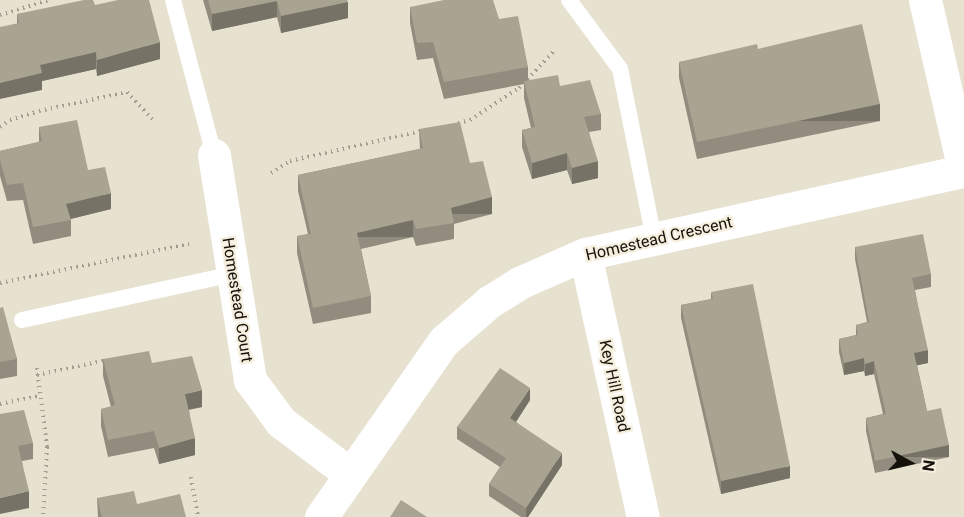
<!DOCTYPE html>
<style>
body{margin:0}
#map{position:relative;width:964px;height:517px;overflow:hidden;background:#e7e1cf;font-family:Roboto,sans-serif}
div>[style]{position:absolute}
.path>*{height:4px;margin-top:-2px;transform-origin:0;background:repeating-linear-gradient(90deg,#a29d8f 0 1.5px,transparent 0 6px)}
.service>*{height:16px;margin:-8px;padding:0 8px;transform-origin:8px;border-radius:8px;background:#fff}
.minor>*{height:33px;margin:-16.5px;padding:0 16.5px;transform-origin:16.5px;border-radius:16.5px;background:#fff}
.tertiary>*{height:33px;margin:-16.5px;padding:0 16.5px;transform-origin:16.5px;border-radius:16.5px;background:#fff}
.wall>*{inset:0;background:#918c7e}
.shaded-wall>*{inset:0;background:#767266;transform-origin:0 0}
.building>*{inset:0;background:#a9a392}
span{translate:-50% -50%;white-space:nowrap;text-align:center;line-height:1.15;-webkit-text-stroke:4.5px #f5eedc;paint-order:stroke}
.street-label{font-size:16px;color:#15120c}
.north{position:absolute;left:880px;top:433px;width:60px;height:60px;-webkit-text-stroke:4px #f5eedc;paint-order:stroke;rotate:98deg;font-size:16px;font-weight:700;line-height:24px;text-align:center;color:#15120c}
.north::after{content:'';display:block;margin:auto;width:21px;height:27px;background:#15120c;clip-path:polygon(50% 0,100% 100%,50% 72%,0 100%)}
</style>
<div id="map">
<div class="path">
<div style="left:0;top:15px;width:51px;rotate:-17deg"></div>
<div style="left:458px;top:123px;width:12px;rotate:-14deg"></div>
<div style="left:470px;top:120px;width:59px;rotate:-33.1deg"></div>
<div style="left:519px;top:88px;width:51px;rotate:-46.6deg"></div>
<div style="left:0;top:127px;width:12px;rotate:-35deg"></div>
<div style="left:10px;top:120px;width:30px;rotate:-17deg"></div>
<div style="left:39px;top:111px;width:90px;rotate:-12.2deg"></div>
<div style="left:127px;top:92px;width:37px;rotate:47deg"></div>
<div style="left:271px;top:173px;width:22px;rotate:-32deg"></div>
<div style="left:290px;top:161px;width:134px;rotate:-12.9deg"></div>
<div style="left:0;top:283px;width:193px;rotate:-11.7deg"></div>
<div style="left:37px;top:368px;width:80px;rotate:82.8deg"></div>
<div style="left:47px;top:447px;width:70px;rotate:93.3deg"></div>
<div style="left:37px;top:375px;width:72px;rotate:-12.1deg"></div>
<div style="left:0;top:404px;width:38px;rotate:-12deg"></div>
<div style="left:191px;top:477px;width:41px;rotate:80.1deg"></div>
</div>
<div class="service">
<div style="left:173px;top:0;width:160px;rotate:75.2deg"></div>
<div style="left:569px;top:0;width:86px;rotate:53.5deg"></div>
<div style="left:620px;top:69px;width:173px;rotate:78.7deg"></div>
<div style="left:22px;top:320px;width:216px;rotate:-12.3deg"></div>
</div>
<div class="minor">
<div style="left:214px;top:155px;width:228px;rotate:80.9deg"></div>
<div style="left:250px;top:380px;width:52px;rotate:53.6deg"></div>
<div style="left:281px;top:422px;width:86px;rotate:37deg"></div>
<div style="left:585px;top:254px;width:269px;rotate:77.6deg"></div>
<div style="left:321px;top:517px;width:215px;rotate:-55.1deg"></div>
<div style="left:444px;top:341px;width:60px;rotate:-40.9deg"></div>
<div style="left:489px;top:302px;width:36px;rotate:-32deg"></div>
<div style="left:519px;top:283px;width:72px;rotate:-23.7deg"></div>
<div style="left:585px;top:254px;width:386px;rotate:-12.4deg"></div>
</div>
<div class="tertiary">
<div style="left:925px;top:0;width:174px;rotate:77.1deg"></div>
</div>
<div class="wall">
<div style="clip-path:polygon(203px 0,347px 0,348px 18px,281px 33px,277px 17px,212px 31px)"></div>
<div style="clip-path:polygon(95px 5px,160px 59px,97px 76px,96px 69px,42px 81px,42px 90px,17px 24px,17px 14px)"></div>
<div style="clip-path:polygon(410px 7px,499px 19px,528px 67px,528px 81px,560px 86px,601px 114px,601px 130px,589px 132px,598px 178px,572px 184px,567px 170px,532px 179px,522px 147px,522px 130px,531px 128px,524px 98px,524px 84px,444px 99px,433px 58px,417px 60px,410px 23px)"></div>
<div style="clip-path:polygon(758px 49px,880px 121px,697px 159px,679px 78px,679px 62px)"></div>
<div style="clip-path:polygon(39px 127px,88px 170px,111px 209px,71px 219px,71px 236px,33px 244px,23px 200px,7px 201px,0 176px,0 151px,39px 142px)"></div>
<div style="clip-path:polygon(419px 129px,470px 163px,492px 214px,454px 224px,454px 239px,416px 246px,413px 237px,361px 249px,371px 296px,371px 313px,313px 324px,297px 253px,297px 236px,308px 234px,298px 191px,298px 175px,420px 149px)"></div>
<div style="clip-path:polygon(855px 247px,931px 274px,931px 287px,915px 290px,928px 363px,917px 365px,927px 411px,949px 457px,875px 473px,866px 431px,866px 418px,883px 414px,874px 374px,865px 376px,864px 371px,844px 375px,839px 352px,839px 339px,856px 335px,856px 325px,867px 322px,855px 259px)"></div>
<div style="clip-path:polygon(711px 292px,790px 478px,721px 494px,681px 318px,681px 305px,711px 299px)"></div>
<div style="clip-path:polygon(0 308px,17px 359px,17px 376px,0 379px)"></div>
<div style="clip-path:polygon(103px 359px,152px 363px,202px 407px,189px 410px,195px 455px,159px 464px,154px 448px,108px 457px,101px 426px,101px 409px,111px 407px,103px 376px)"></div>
<div style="clip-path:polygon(530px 400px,516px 422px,562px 465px,528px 517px,521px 517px,489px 496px,489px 484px,500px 467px,457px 439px,457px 427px)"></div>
<div style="clip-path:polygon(0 414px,33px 443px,33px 459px,22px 461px,29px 508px)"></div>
<div style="clip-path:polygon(97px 498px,137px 504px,186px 517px,98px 517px)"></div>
</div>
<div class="shaded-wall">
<div style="clip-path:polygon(277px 1px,277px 17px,212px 31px,212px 14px)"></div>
<div style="clip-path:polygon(348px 2px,348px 18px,281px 33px,281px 16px)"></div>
<div style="clip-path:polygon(160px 42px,160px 59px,97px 76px,97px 60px)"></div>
<div style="clip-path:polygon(96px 52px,96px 69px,42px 81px,42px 90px,0 99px,0 83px,40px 65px)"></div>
<div style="left:880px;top:104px;width:17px;height:187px;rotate:90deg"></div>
<div style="clip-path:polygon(567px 153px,567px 170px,532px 179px,532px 163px)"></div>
<div style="clip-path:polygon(598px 161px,598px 178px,572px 184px,572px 168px)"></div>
<div style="clip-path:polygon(111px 193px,111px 209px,66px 220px,66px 204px)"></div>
<div style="left:492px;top:197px;width:17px;height:42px;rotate:90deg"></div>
<div style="left:413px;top:220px;width:17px;height:57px;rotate:90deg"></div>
<div style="clip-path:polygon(928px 350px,928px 363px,914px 366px,914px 353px)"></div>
<div style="clip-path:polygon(864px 358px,864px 371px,844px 375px,844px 363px)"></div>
<div style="clip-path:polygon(874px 361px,874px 374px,865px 376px,865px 364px)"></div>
<div style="clip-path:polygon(530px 388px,530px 400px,510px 431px,510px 418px)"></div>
<div style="clip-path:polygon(202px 390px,202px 407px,185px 410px,185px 394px)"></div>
<div style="clip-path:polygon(195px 438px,195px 455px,159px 464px,159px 448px)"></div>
<div style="left:949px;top:445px;width:12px;height:76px;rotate:90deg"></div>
<div style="clip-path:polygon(562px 453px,562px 465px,528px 517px,526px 517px,526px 508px)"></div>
<div style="clip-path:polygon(790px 466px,790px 478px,721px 494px,721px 481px)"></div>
<div style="clip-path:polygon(29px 491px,29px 508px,0 514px,0 498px)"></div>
</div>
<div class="building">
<div style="clip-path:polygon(84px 0,93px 0,95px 5px,118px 0,149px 0,160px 42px,97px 60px,96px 52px,40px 65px,42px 73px,0 83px,0 27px,19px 23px,17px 14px)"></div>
<div style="clip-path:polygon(208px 0,347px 0,348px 2px,281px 16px,277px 1px,212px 14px)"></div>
<div style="clip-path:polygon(444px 0,493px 0,499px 19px,518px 16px,528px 67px,444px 82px,433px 42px,417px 43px,410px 7px)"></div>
<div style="clip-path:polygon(862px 24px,880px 104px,697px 142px,679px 62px,757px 44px,758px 49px)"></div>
<div style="clip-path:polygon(558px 75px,560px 86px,590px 80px,601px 114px,584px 117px,598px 161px,572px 168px,567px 153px,532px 163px,522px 130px,535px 127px,524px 81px)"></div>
<div style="clip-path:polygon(77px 120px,88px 170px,105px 167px,111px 193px,66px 204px,71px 220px,33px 227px,23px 183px,7px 185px,0 160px,0 151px,42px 141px,39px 127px)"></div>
<div style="clip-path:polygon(460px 122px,470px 163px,483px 161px,492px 197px,451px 208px,454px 223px,416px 229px,413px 220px,357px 233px,371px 296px,313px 308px,297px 236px,311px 234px,298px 175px,423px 148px,419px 129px)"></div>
<div style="clip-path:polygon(923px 234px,931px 274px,912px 278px,928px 350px,914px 353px,927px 411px,941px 408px,949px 445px,875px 461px,866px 418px,886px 414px,874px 361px,865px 364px,864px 358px,844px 363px,839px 339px,858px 335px,856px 325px,869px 322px,855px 247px)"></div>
<div style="clip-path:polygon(753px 284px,790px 466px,721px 481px,681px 305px,713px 299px,711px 292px)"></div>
<div style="clip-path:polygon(3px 307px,17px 359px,0 362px,0 308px)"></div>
<div style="clip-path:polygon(149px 351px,152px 363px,192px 356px,202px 390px,185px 394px,195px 438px,159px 448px,154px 431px,108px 440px,101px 409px,115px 405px,103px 359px)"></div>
<div style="clip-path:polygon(500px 368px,530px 388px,510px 418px,562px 453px,526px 508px,489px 484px,506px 458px,457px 427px)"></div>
<div style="clip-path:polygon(24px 410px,33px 443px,18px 446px,29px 491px,0 498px,0 414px)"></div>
<div style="clip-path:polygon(134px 491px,137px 504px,180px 494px,186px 517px,102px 517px,97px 498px)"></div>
<div style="clip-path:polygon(401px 500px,427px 517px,390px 517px)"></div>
</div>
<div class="street-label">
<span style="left:659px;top:239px;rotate:-13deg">Homestead Crescent</span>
<span style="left:237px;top:300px;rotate:81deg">Homestead Court</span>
<span style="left:614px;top:386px;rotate:78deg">Key Hill Road</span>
</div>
<div class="north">N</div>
</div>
